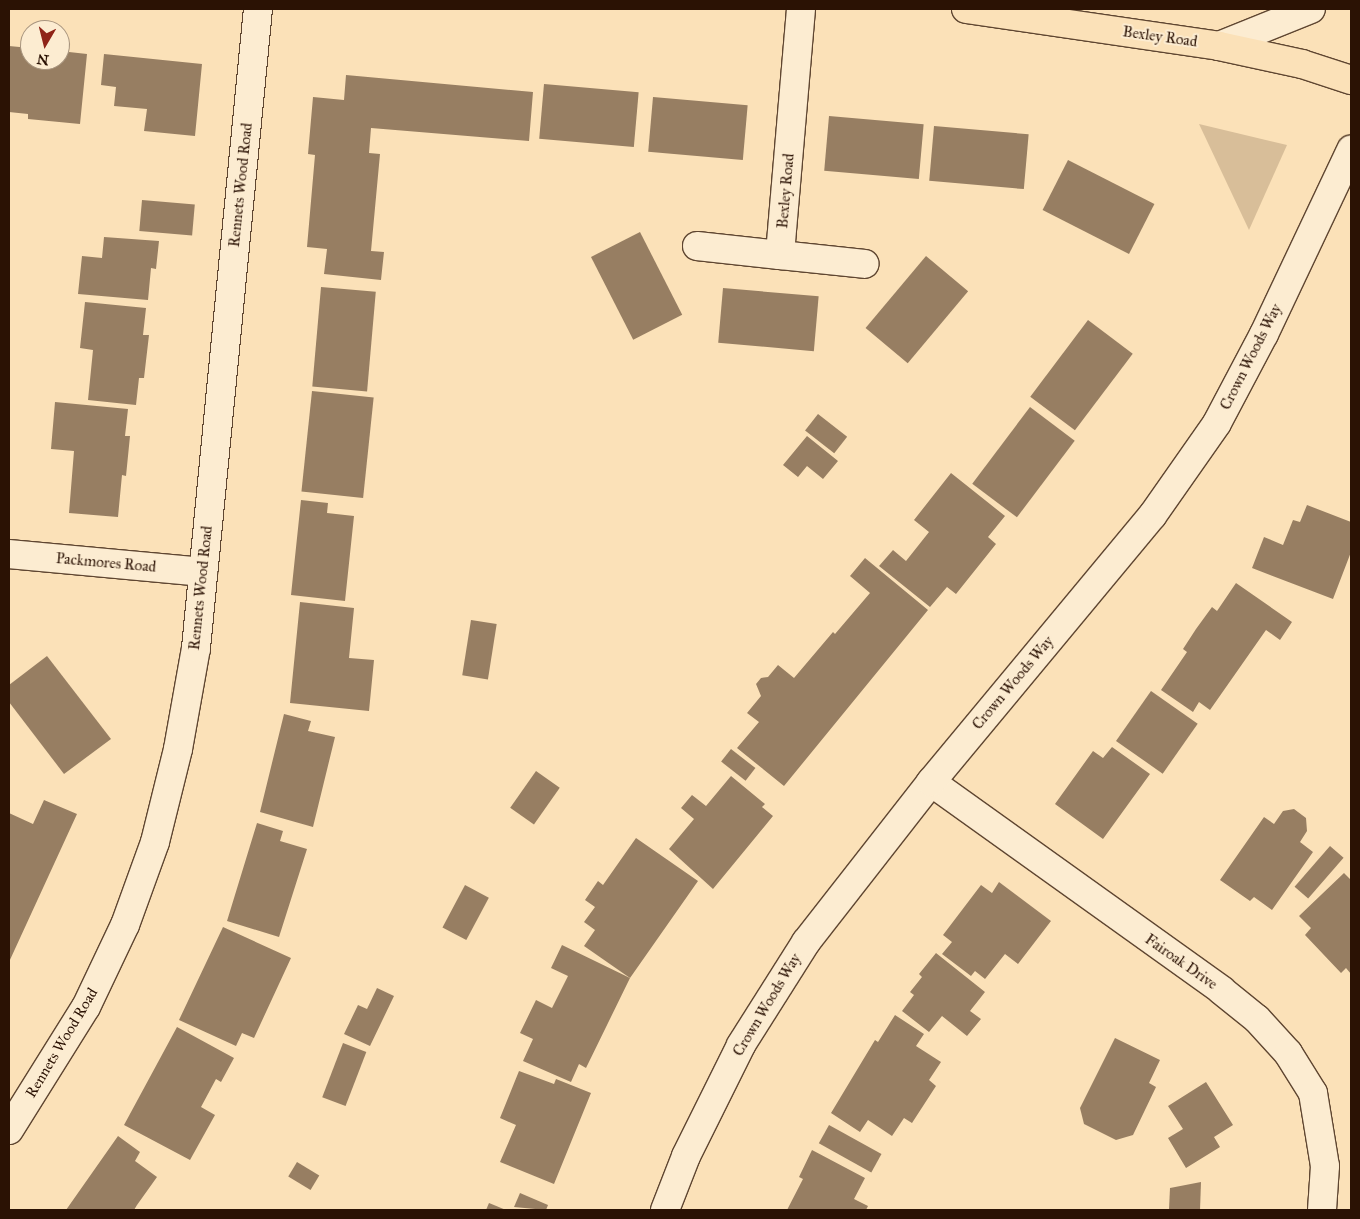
<!DOCTYPE html>
<style>
body{margin:0}
#map{position:relative;width:1360px;height:1219px;overflow:hidden;background:#fbe1b8;font-family:"IM FELL Great Primer",serif}
div>[style]{position:absolute}
.green>*{inset:0;background:#d8be99}
.building>*{inset:0;background:#977e62;transform-origin:0 0}
.roads{filter:drop-shadow(1px 0 #5f4631) drop-shadow(-1px 0 #5f4631) drop-shadow(0 1px #5f4631) drop-shadow(0 -1px #5f4631)}
.street>*{height:28px;margin:-14px;padding:0 14px;transform-origin:14px;border-radius:14px;background:#fcecd1}
.secondary>*{height:28px;margin:-14px;padding:0 14px;transform-origin:14px;border-radius:14px;background:#fcecd1}
.primary>*{height:28px;margin:-14px;padding:0 14px;transform-origin:14px;border-radius:14px;background:#fbe1b8}
span{translate:-50% -50%;white-space:nowrap;text-align:center;line-height:1.15;-webkit-text-stroke:4px #fcecd1;paint-order:stroke}
.street-label{font-size:15px;color:#2b1204}
.frame{position:absolute;inset:0;border:10px solid #2b1204;pointer-events:none}
.north{position:absolute;left:20px;top:20px;width:50px;height:50px;box-sizing:border-box;background:#fcecd1;border:1px solid #a8957f;border-radius:50%;rotate:188deg;font-size:14px;font-weight:700;line-height:20px;text-align:center;color:#2b1204}
.north::after{content:'';display:block;margin:auto;width:18px;height:22px;background:#8f2418;clip-path:polygon(50% 0,100% 100%,50% 72%,0 100%)}
</style>
<div id="map">
<div class="green">
<div style="clip-path:polygon(1199px 124px,1287px 145px,1249px 230px)"></div>
</div>
<div class="building">
<div style="clip-path:polygon(9px 46px,30px 48px,30px 60px,60px 60px,60px 51px,87px 54px,80px 124px,28px 119px,28px 114px,9px 112px)"></div>
<div style="clip-path:polygon(104px 54px,202px 64px,195px 136px,144px 131px,147px 109px,114px 106px,116px 87px,101px 85px)"></div>
<div style="clip-path:polygon(346px 75px,533px 92px,529px 141px,371px 128px,369px 153px,380px 154px,371px 251px,384px 252px,381px 280px,324px 274px,327px 249px,307px 247px,315px 155px,308px 154px,313px 97px,344px 100px)"></div>
<div style="left:544px;top:84px;width:95px;height:55px;rotate:5deg"></div>
<div style="left:653px;top:97px;width:95px;height:55px;rotate:5deg"></div>
<div style="left:829px;top:116px;width:95px;height:55px;rotate:5deg"></div>
<div style="left:934px;top:126px;width:95px;height:55px;rotate:5deg"></div>
<div style="left:1068px;top:160px;width:97px;height:56px;rotate:27deg"></div>
<div style="left:142px;top:200px;width:53px;height:31px;rotate:5deg"></div>
<div style="left:640px;top:232px;width:93px;height:55px;rotate:63deg"></div>
<div style="clip-path:polygon(104px 237px,159px 241px,156px 269px,151px 268px,148px 300px,78px 294px,82px 256px,102px 258px)"></div>
<div style="left:926px;top:256px;width:55px;height:94px;rotate:40deg"></div>
<div style="left:321px;top:287px;width:55px;height:100px;rotate:5deg"></div>
<div style="left:723px;top:288px;width:96px;height:55px;rotate:5deg"></div>
<div style="clip-path:polygon(85px 302px,146px 308px,143px 335px,149px 335px,144px 378px,139px 378px,136px 405px,88px 400px,93px 350px,80px 348px)"></div>
<div style="left:1088px;top:320px;width:56px;height:96px;rotate:37deg"></div>
<div style="left:312px;top:391px;width:62px;height:101px;rotate:6deg"></div>
<div style="clip-path:polygon(55px 402px,128px 409px,125px 436px,130px 436px,126px 476px,122px 475px,118px 517px,69px 513px,74px 451px,51px 449px)"></div>
<div style="left:1030px;top:407px;width:56px;height:96px;rotate:37deg"></div>
<div style="left:818px;top:414px;width:37px;height:21px;rotate:38deg"></div>
<div style="clip-path:polygon(807px 436px,838px 461px,823px 479px,807px 466px,798px 477px,783px 465px)"></div>
<div style="clip-path:polygon(951px 473px,1005px 516px,988px 537px,996px 544px,956px 594px,947px 587px,930px 607px,879px 566px,893px 550px,906px 561px,929px 532px,914px 520px)"></div>
<div style="clip-path:polygon(301px 500px,328px 503px,327px 513px,354px 516px,345px 601px,291px 595px)"></div>
<div style="clip-path:polygon(1307px 505px,1351px 522px,1351px 552px,1333px 599px,1252px 568px,1264px 537px,1283px 545px,1293px 520px,1300px 522px)"></div>
<div style="clip-path:polygon(865px 558px,928px 610px,784px 786px,737px 748px,759px 722px,747px 713px,761px 696px,756px 684px,761px 678px,768px 677px,778px 665px,794px 678px,833px 632px,835px 634px,870px 593px,850px 576px)"></div>
<div style="clip-path:polygon(1236px 583px,1292px 622px,1280px 640px,1266px 630px,1210px 710px,1199px 702px,1193px 712px,1161px 690px,1187px 652px,1183px 649px,1196px 629px,1212px 607px,1217px 611px)"></div>
<div style="clip-path:polygon(300px 602px,354px 608px,349px 658px,374px 660px,369px 711px,290px 703px)"></div>
<div style="left:471px;top:620px;width:26px;height:56px;rotate:9deg"></div>
<div style="clip-path:polygon(47px 656px,111px 739px,64px 774px,9px 702px,9px 685px)"></div>
<div style="left:1151px;top:691px;width:57px;height:61px;rotate:35deg"></div>
<div style="clip-path:polygon(284px 714px,311px 721px,308px 731px,335px 737px,313px 827px,260px 812px)"></div>
<div style="clip-path:polygon(1112px 747px,1150px 774px,1103px 839px,1055px 804px,1093px 751px,1103px 758px)"></div>
<div style="left:731px;top:749px;width:31px;height:16px;rotate:38deg"></div>
<div style="left:536px;top:771px;width:29px;height:45px;rotate:35deg"></div>
<div style="clip-path:polygon(731px 776px,765px 804px,762px 807px,773px 816px,713px 889px,669px 849px,694px 819px,681px 808px,692px 795px,706px 806px)"></div>
<div style="clip-path:polygon(44px 800px,77px 814px,9px 962px,9px 813px,33px 824px)"></div>
<div style="clip-path:polygon(1294px 809px,1306px 818px,1307px 831px,1300px 842px,1313px 852px,1272px 910px,1254px 897px,1250px 901px,1220px 880px,1264px 817px,1274px 824px,1283px 811px)"></div>
<div style="clip-path:polygon(257px 823px,283px 831px,280px 841px,307px 849px,279px 937px,227px 921px)"></div>
<div style="clip-path:polygon(636px 838px,698px 881px,630px 978px,584px 946px,595px 930px,584px 922px,595px 907px,585px 900px,598px 881px,603px 885px)"></div>
<div style="left:1330px;top:846px;width:18px;height:54px;rotate:41deg"></div>
<div style="clip-path:polygon(1344px 873px,1351px 880px,1351px 974px,1346px 968px,1341px 973px,1305px 935px,1311px 928px,1299px 916px)"></div>
<div style="clip-path:polygon(999px 882px,1051px 921px,1018px 964px,1005px 954px,985px 979px,975px 971px,971px 976px,942px 954px,952px 942px,943px 935px,981px 885px,992px 893px)"></div>
<div style="left:465px;top:885px;width:27px;height:48px;rotate:28deg"></div>
<div style="clip-path:polygon(223px 927px,291px 958px,254px 1038px,242px 1033px,236px 1046px,179px 1020px)"></div>
<div style="clip-path:polygon(562px 945px,630px 978px,586px 1068px,579px 1064px,571px 1082px,523px 1061px,533px 1039px,520px 1033px,536px 1000px,552px 1008px,568px 976px,551px 968px)"></div>
<div style="clip-path:polygon(936px 953px,985px 992px,970px 1011px,981px 1019px,967px 1036px,942px 1016px,929px 1032px,902px 1011px,914px 995px,910px 992px,922px 977px,919px 974px)"></div>
<div style="clip-path:polygon(377px 988px,394px 996px,370px 1046px,344px 1034px,358px 1005px,367px 1009px)"></div>
<div style="clip-path:polygon(895px 1015px,924px 1034px,916px 1046px,941px 1062px,929px 1080px,936px 1086px,912px 1123px,904px 1118px,892px 1136px,868px 1120px,860px 1132px,831px 1113px,875px 1040px,878px 1042px)"></div>
<div style="clip-path:polygon(177px 1027px,234px 1058px,221px 1082px,216px 1079px,201px 1107px,215px 1115px,190px 1160px,124px 1125px)"></div>
<div style="clip-path:polygon(1115px 1038px,1160px 1060px,1149px 1083px,1156px 1087px,1133px 1135px,1116px 1140px,1084px 1124px,1080px 1108px)"></div>
<div style="left:343px;top:1043px;width:25px;height:58px;rotate:21deg"></div>
<div style="clip-path:polygon(519px 1071px,554px 1084px,556px 1079px,591px 1093px,554px 1184px,500px 1162px,516px 1125px,500px 1118px)"></div>
<div style="clip-path:polygon(1206px 1082px,1233px 1125px,1214px 1137px,1220px 1147px,1186px 1168px,1168px 1138px,1183px 1129px,1168px 1106px)"></div>
<div style="left:829px;top:1125px;width:60px;height:21px;rotate:29deg"></div>
<div style="clip-path:polygon(118px 1136px,140px 1152px,135px 1161px,157px 1177px,137px 1205px,134px 1210px,66px 1210px)"></div>
<div style="clip-path:polygon(812px 1150px,865px 1178px,854px 1199px,868px 1206px,866px 1210px,787px 1210px,803px 1179px,799px 1177px)"></div>
<div style="left:297px;top:1162px;width:26px;height:17px;rotate:31deg"></div>
<div style="clip-path:polygon(1201px 1182px,1200px 1210px,1169px 1210px,1170px 1188px)"></div>
<div style="clip-path:polygon(520px 1193px,548px 1205px,546px 1210px,514px 1207px)"></div>
<div style="clip-path:polygon(489px 1203px,506px 1210px,486px 1210px)"></div>
</div>
<div class="roads">
<div class="street">
<div style="left:801px;top:9px;width:247px;rotate:94.9deg"></div>
<div style="left:780px;top:255px;width:85px;rotate:6deg"></div>
<div style="left:697px;top:246px;width:83px;rotate:6.2deg"></div>
<div style="left:9px;top:554px;width:195px;rotate:5.3deg"></div>
<div style="left:931px;top:782px;width:357px;rotate:35.6deg"></div>
<div style="left:1221px;top:990px;width:46px;rotate:38.9deg"></div>
<div style="left:1257px;top:1019px;width:46px;rotate:47.6deg"></div>
<div style="left:1288px;top:1053px;width:47px;rotate:58deg"></div>
<div style="left:1313px;top:1093px;width:74px;rotate:80.7deg"></div>
<div style="left:1325px;top:1166px;width:44px;rotate:93.9deg"></div>
<div style="left:9px;top:1130px;width:145px;rotate:-58deg"></div>
<div style="left:86px;top:1007px;width:91px;rotate:-64.6deg"></div>
<div style="left:125px;top:925px;width:88px;rotate:-70.1deg"></div>
<div style="left:155px;top:842px;width:96px;rotate:-76.1deg"></div>
<div style="left:178px;top:749px;width:103px;rotate:-79.9deg"></div>
<div style="left:196px;top:648px;width:642px;rotate:-84.46deg"></div>
<div style="left:665px;top:1210px;width:58px;rotate:-68.7deg"></div>
<div style="left:686px;top:1156px;width:124px;rotate:-63.6deg"></div>
<div style="left:741px;top:1045px;width:122px;rotate:-57.7deg"></div>
<div style="left:806px;top:942px;width:203px;rotate:-52deg"></div>
<div style="left:931px;top:782px;width:346px;rotate:-50.3deg"></div>
<div style="left:1152px;top:516px;width:113px;rotate:-55deg"></div>
<div style="left:1217px;top:423px;width:101px;rotate:-62.2deg"></div>
<div style="left:1264px;top:334px;width:204px;rotate:-64.7deg"></div>
</div>
<div class="secondary">
<div style="left:1219px;top:46px;width:99px;rotate:-21.9deg"></div>
</div>
<div class="primary">
<div style="left:966px;top:9px;width:256px;rotate:8.3deg"></div>
<div style="left:1219px;top:46px;width:85px;rotate:12.2deg"></div>
<div style="left:1302px;top:64px;width:52px;rotate:18.1deg"></div>
</div>
</div>
<div class="street-label">
<span style="left:1160px;top:37px;rotate:8deg">Bexley Road</span>
<span style="left:241px;top:185px;rotate:-84deg">Rennets Wood Road</span>
<span style="left:786px;top:191px;rotate:-85deg">Bexley Road</span>
<span style="left:1251px;top:357px;rotate:-63deg">Crown Woods Way</span>
<span style="left:106px;top:563px;rotate:5deg">Packmores Road</span>
<span style="left:201px;top:588px;rotate:-84deg">Rennets Wood Road</span>
<span style="left:1013px;top:683px;rotate:-50deg">Crown Woods Way</span>
<span style="left:1181px;top:962px;rotate:35deg">Fairoak Drive</span>
<span style="left:767px;top:1005px;rotate:-59deg">Crown Woods Way</span>
<span style="left:62px;top:1043px;rotate:-59deg">Rennets Wood Road</span>
</div>
<div class="frame"></div>
<div class="north">N</div>
</div>
